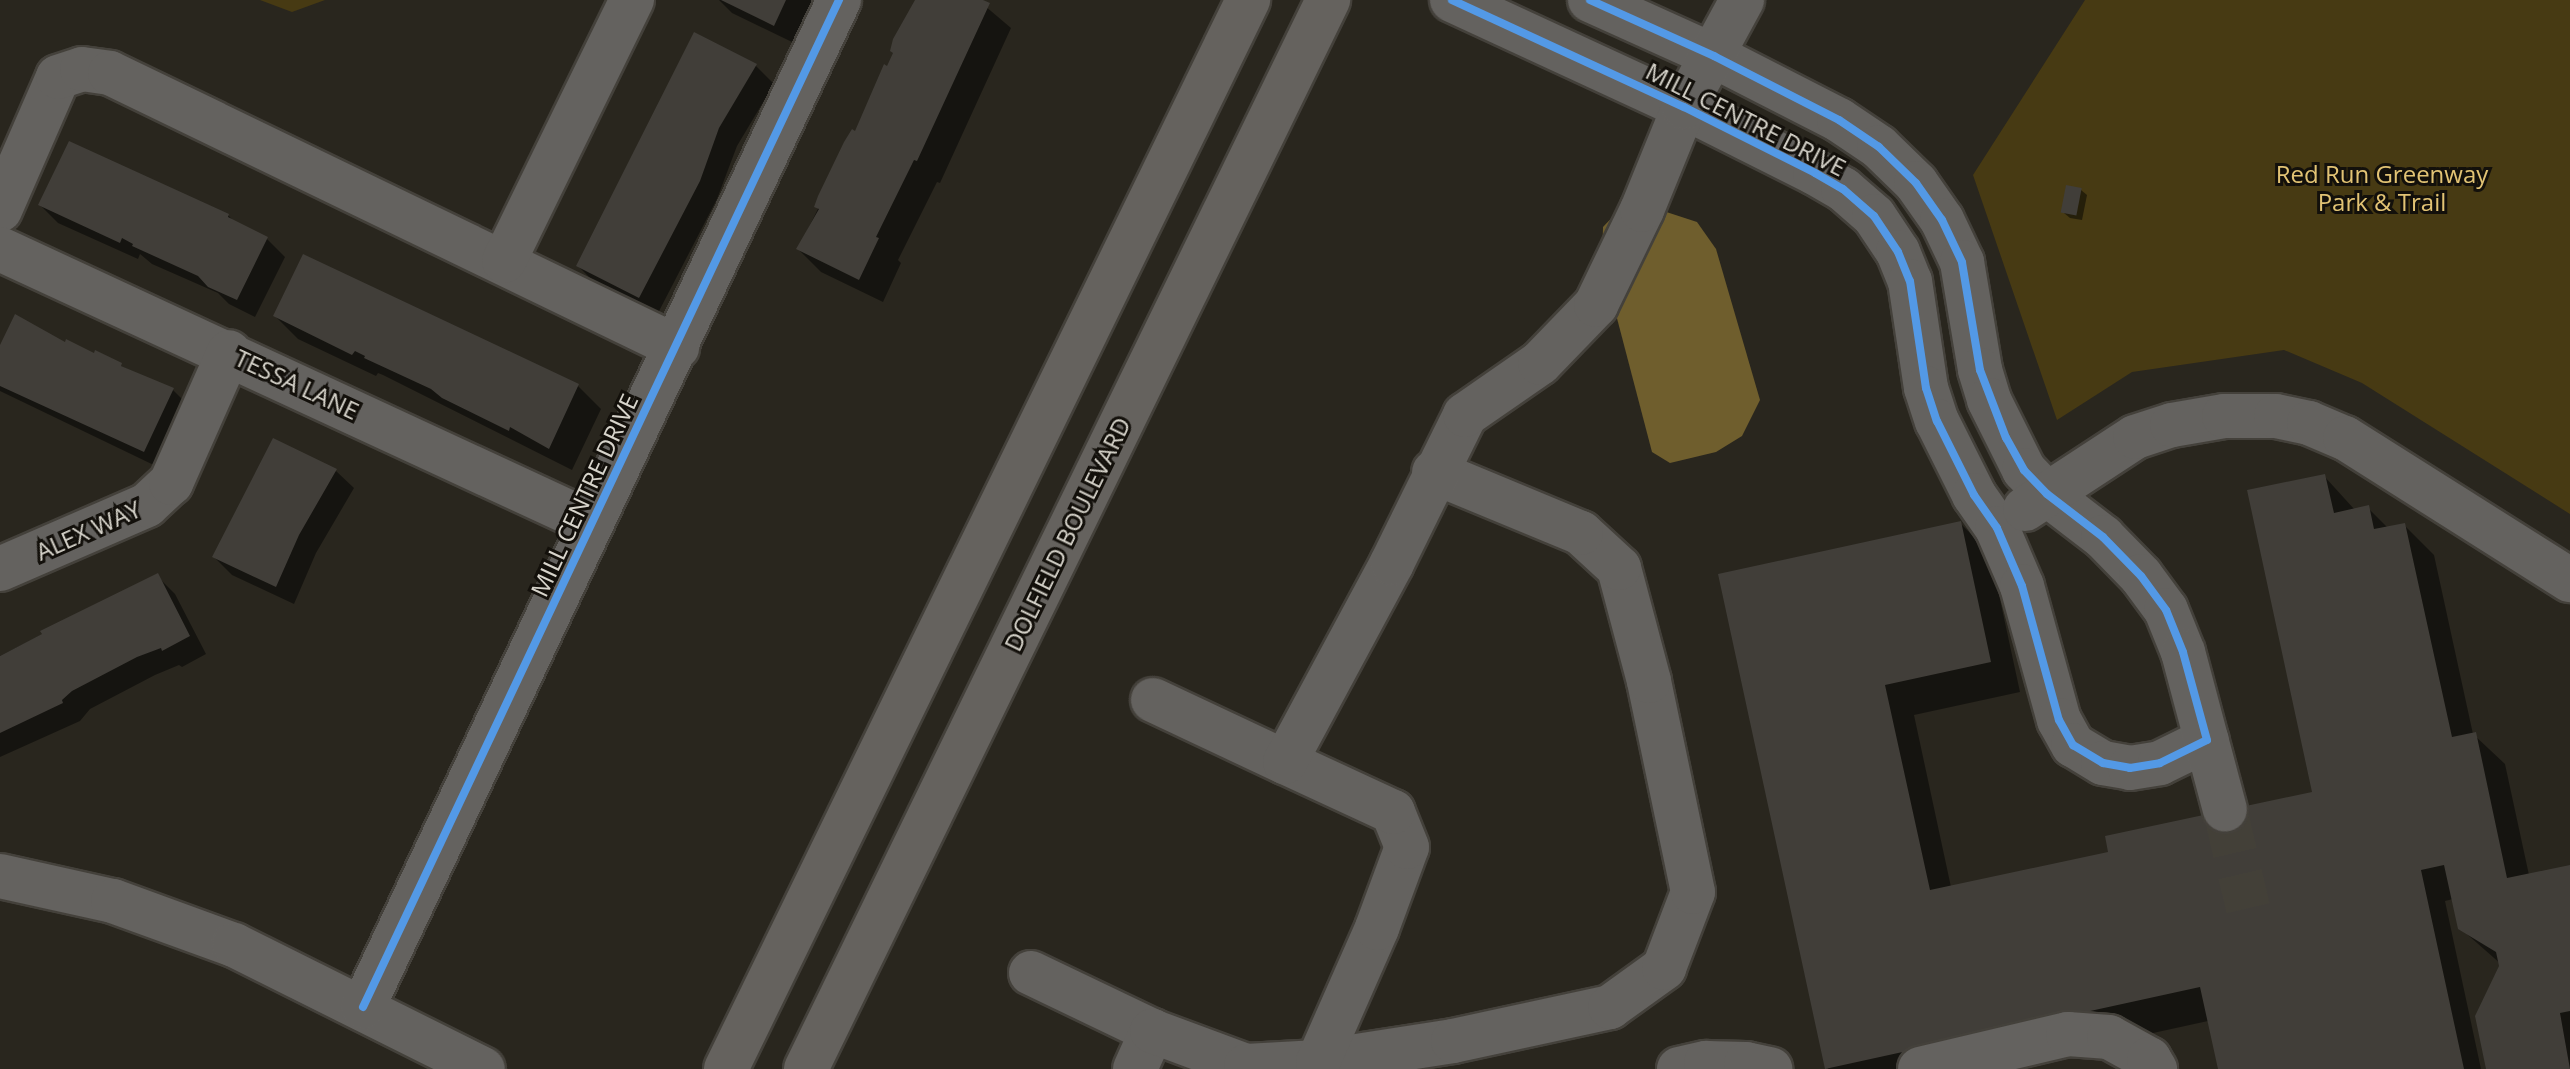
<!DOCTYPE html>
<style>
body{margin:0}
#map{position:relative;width:2570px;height:1069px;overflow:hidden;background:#29261e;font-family:"Open Sans",sans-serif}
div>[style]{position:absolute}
.green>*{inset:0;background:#473a13}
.water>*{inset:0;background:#6f5e2d}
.shadow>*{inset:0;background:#0007}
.building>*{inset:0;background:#413e39;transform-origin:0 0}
.minor-tunnel>*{height:44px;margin-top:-22px;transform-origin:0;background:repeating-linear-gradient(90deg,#434038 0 44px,transparent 0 66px)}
.roads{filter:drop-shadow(2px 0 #44413b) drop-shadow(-2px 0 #44413b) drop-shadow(0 2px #44413b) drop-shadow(0 -2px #44413b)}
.minor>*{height:44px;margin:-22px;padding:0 22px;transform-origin:22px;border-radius:22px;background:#64625f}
.major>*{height:44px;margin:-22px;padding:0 22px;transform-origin:22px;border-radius:22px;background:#65625e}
.cycleway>*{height:8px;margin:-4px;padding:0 4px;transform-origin:4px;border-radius:4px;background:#5399e6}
span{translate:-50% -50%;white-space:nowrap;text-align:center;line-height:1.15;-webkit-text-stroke:6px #13100b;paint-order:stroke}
.street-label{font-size:24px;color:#d7d4cb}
.park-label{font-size:24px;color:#e2c374}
</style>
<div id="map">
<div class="green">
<div style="clip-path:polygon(260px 0,325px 0,292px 12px)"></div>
<div style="clip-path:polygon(2085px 0,2570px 0,2570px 514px,2362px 383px,2284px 350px,2132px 372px,2057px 420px,1973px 175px)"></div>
</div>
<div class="water">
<div style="clip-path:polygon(1648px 206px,1697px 222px,1716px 249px,1760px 400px,1742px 436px,1716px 452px,1670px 463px,1652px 452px,1602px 261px,1603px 227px,1620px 209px)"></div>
</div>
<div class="shadow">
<div style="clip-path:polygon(719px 0,814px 0,792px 42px,732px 13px)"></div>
<div style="clip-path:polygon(917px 0,978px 0,1011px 28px,940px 183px,937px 182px,898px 260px,901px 263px,883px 302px,821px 272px,798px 249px,888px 68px)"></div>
<div style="clip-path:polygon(695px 35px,756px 66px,774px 84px,737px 146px,717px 199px,657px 315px,596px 284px,578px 266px)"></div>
<div style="clip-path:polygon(2081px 190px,2087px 195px,2082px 220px,2070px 218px,2064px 213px)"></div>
<div style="clip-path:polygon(40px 205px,228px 215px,236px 224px,267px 239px,285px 257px,255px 317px,229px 304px,218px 293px,152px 264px,140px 254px,138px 259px,58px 223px)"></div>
<div style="clip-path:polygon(275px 316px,578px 386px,601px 409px,572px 470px,383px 375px,378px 373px,376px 376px,298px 339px)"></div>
<div style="clip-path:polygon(68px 342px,173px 390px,191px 408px,162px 469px,0 391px,0 350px)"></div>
<div style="clip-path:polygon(336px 471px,354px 488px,316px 553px,294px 604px,232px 575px,214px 557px)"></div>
<div style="clip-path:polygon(2324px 476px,2355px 510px,2368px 508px,2388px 528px,2404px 525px,2434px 555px,2473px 734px,2505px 764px,2529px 875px,2570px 867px,2570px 1069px,2488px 1069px,2502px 965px,2460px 928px,2453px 899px,2445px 901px,2481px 1069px,2220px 1069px,2208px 1021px,1989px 1069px,1828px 1069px,1720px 576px,1960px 523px,1990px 553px,2020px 692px,1914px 715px,1951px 887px,2110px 853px,2315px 793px)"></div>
<div style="clip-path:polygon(157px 576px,175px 594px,206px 654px,182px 667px,179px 665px,155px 675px,90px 709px,80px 721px,0 757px,0 656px)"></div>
</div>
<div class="building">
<div style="clip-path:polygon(721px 0,786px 0,774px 26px)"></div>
<div style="clip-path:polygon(915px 0,983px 0,990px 3px,917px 161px,914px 160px,876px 237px,879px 238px,859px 280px,796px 249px,819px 209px,814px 207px,818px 196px,844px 142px,852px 129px,855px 131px,884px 64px,887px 66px,893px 53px,890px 51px,893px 39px)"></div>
<div style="clip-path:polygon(694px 32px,757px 64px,719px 128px,700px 181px,639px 298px,576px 266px)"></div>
<div style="clip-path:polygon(69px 141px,229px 214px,228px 217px,268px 237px,237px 300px,208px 287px,198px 276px,132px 246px,133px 244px,122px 238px,120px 243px,38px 205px)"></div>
<div style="left:2066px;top:185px;width:16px;height:28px;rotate:11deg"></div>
<div style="clip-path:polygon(303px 254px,579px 384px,549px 449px,510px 427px,509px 431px,442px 398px,431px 389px,364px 358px,365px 356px,355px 351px,352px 355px,273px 316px)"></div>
<div style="clip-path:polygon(15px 314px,65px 342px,66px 339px,94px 353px,95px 350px,122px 363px,121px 366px,174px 388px,144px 452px,0 386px,0 345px)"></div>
<div style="clip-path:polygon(273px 438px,337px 469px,299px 535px,276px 587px,212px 557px)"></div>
<div style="clip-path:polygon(2325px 474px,2334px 513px,2369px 505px,2374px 529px,2405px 523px,2452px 737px,2476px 732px,2507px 878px,2570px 865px,2570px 1011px,2560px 1013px,2570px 1069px,2486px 1069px,2475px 1016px,2499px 966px,2496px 952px,2458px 929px,2444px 865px,2421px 870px,2464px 1069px,2218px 1069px,2200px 987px,1825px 1069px,1718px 574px,1961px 521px,1991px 662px,1885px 685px,1930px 890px,2108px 852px,2105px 836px,2312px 792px,2247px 490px)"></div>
<div style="clip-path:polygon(158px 573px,190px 636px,162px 651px,161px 648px,137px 657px,72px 691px,62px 700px,63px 703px,0 733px,0 656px,42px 634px,40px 631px)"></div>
</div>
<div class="minor-tunnel">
<div style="left:2225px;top:810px;width:101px;rotate:76.8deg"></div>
</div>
<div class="roads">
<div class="minor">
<div style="left:1452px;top:0;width:255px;rotate:24.8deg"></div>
<div style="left:1684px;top:107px;width:147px;rotate:26.7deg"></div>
<div style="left:1815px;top:173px;width:32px;rotate:30deg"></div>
<div style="left:1843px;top:189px;width:41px;rotate:41.1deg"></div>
<div style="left:1874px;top:216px;width:43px;rotate:56.3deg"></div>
<div style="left:1898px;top:252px;width:31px;rotate:68deg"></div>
<div style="left:1910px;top:281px;width:108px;rotate:81.5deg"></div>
<div style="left:1926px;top:388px;width:35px;rotate:72deg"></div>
<div style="left:1937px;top:421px;width:83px;rotate:63.4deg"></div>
<div style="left:1974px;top:495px;width:40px;rotate:55.1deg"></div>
<div style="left:1997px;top:528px;width:63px;rotate:66.7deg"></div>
<div style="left:2022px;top:586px;width:139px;rotate:74.6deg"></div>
<div style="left:2059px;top:720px;width:29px;rotate:61deg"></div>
<div style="left:2073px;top:745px;width:35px;rotate:31deg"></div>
<div style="left:2103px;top:763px;width:27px;rotate:10deg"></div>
<div style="left:2130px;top:768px;width:30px;rotate:-9deg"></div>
<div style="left:2160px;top:763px;width:52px;rotate:-26.1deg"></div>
<div style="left:1590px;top:0;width:136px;rotate:24.3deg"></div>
<div style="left:1714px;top:56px;width:140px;rotate:27.1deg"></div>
<div style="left:1839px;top:120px;width:48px;rotate:34deg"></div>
<div style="left:1879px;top:147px;width:52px;rotate:44.2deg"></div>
<div style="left:1916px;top:183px;width:45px;rotate:54.9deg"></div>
<div style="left:1942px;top:220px;width:47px;rotate:64.5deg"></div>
<div style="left:1962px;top:262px;width:109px;rotate:80.5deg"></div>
<div style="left:1980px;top:370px;width:31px;rotate:73deg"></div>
<div style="left:1989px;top:400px;width:78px;rotate:63.4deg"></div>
<div style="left:2024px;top:470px;width:33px;rotate:46deg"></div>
<div style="left:2047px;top:494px;width:71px;rotate:37.5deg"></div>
<div style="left:2103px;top:537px;width:54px;rotate:45.7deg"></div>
<div style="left:2141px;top:576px;width:42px;rotate:53.7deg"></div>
<div style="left:2166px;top:610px;width:45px;rotate:68deg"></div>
<div style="left:2183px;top:652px;width:163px;rotate:75.1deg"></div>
<div style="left:0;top:210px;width:145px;rotate:-66.4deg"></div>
<div style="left:58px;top:77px;width:25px;rotate:-18deg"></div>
<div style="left:82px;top:69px;width:28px;rotate:8deg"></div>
<div style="left:110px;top:73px;width:630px;rotate:25.79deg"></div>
<div style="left:0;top:249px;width:652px;rotate:24.84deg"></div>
<div style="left:504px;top:261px;width:291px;rotate:-63.9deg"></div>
<div style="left:2025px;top:509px;width:131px;rotate:-33.2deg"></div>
<div style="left:2135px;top:437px;width:39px;rotate:-18deg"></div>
<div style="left:2172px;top:425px;width:53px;rotate:-9.8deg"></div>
<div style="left:2224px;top:416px;width:52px"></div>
<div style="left:2276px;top:416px;width:34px;rotate:12deg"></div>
<div style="left:2309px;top:423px;width:39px;rotate:23deg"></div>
<div style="left:2345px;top:438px;width:266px;rotate:32.3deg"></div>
<div style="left:0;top:569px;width:160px;rotate:-23.5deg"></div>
<div style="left:147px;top:505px;width:33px;rotate:-43deg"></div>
<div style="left:171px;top:483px;width:143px;rotate:-66.1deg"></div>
<div style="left:1153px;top:700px;width:146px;rotate:25.2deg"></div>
<div style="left:0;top:876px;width:116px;rotate:12.5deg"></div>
<div style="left:113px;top:901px;width:129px;rotate:20deg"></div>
<div style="left:234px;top:945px;width:278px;rotate:26.5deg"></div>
<div style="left:1031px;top:973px;width:134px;rotate:25.6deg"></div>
<div style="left:363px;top:1007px;width:1114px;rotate:-64.7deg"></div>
<div style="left:1318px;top:1062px;width:137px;rotate:-8.8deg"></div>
<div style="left:1453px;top:1041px;width:161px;rotate:-12.2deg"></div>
<div style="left:1610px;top:1007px;width:67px;rotate:-35.8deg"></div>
<div style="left:1664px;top:968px;width:81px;rotate:-69.1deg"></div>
<div style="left:1693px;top:892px;width:216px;rotate:-101.8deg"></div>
<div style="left:1649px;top:681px;width:117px;rotate:-104.9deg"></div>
<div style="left:1619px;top:568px;width:52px;rotate:-137.4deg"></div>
<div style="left:1581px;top:533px;width:159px;rotate:-157.5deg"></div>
<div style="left:1135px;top:1069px;width:42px;rotate:-65.9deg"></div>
<div style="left:1152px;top:1031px;width:100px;rotate:20.4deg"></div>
<div style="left:1246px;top:1066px;width:72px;rotate:-3.2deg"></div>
<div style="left:1318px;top:1062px;width:146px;rotate:-66.2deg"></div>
<div style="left:1377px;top:928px;width:86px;rotate:-69.7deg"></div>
<div style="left:1407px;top:847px;width:38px;rotate:-112deg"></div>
<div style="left:1393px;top:812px;width:119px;rotate:-155.2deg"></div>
<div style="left:1285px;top:762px;width:226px;rotate:-61.7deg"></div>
<div style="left:1392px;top:563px;width:165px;rotate:-63.7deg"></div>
<div style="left:1465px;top:415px;width:91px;rotate:-34.7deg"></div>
<div style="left:1540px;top:363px;width:81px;rotate:-46deg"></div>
<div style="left:1596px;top:305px;width:106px;rotate:-64.2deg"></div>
<div style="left:1642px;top:210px;width:111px;rotate:-67.8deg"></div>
<div style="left:1684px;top:107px;width:122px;rotate:-61.5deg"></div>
<div style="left:1679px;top:1069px;width:28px;rotate:-13deg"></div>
<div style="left:1706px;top:1063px;width:40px;rotate:1.4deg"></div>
<div style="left:1746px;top:1064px;width:25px;rotate:12deg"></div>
<div style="left:1920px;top:1069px;width:152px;rotate:-13.3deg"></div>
<div style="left:2068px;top:1034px;width:41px;rotate:4.2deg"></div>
<div style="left:2109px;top:1037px;width:46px;rotate:28.8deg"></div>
<div style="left:2149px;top:1059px;width:12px;rotate:59deg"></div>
</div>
<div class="major">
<div style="left:726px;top:1069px;width:1190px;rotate:-63.97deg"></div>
<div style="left:806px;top:1069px;width:1190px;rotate:-63.97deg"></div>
</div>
</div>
<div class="cycleway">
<div style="left:1452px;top:0;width:255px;rotate:24.8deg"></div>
<div style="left:1684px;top:107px;width:147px;rotate:26.7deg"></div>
<div style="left:1815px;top:173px;width:32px;rotate:30deg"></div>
<div style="left:1843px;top:189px;width:41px;rotate:41.1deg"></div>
<div style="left:1874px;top:216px;width:43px;rotate:56.3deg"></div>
<div style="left:1898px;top:252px;width:31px;rotate:68deg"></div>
<div style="left:1910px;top:281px;width:108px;rotate:81.5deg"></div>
<div style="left:1926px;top:388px;width:35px;rotate:72deg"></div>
<div style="left:1937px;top:421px;width:83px;rotate:63.4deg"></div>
<div style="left:1974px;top:495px;width:40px;rotate:55.1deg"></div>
<div style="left:1997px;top:528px;width:63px;rotate:66.7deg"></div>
<div style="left:2022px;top:586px;width:139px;rotate:74.6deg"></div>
<div style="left:2059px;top:720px;width:29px;rotate:61deg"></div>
<div style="left:2073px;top:745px;width:35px;rotate:31deg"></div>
<div style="left:2103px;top:763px;width:27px;rotate:10deg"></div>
<div style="left:2130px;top:768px;width:30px;rotate:-9deg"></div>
<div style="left:2160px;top:763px;width:52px;rotate:-26.1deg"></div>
<div style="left:2207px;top:740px;width:91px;rotate:-105.3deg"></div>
<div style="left:2183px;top:652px;width:45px;rotate:-112deg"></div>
<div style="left:2166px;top:610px;width:42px;rotate:-126.3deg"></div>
<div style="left:2141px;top:576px;width:54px;rotate:-134.3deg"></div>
<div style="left:2103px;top:537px;width:71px;rotate:-142.5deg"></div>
<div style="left:2047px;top:494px;width:33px;rotate:-134deg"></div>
<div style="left:2024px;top:470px;width:37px;rotate:-119deg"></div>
<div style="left:2006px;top:438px;width:73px;rotate:-110.9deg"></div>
<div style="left:1980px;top:370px;width:109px;rotate:-99.5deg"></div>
<div style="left:1962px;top:262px;width:47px;rotate:-115.5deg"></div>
<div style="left:1942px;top:220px;width:45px;rotate:-125.1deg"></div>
<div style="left:1916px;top:183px;width:52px;rotate:-135.8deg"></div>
<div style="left:1879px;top:147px;width:48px;rotate:-146deg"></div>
<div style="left:1839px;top:120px;width:140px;rotate:-152.9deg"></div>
<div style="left:1714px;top:56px;width:136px;rotate:-155.7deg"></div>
<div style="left:363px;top:1007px;width:1114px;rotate:-64.7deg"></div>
</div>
<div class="street-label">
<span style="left:1746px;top:119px;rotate:27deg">MILL CENTRE DRIVE</span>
<span style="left:297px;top:384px;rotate:25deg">TESSA LANE</span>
<span style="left:584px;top:495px;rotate:-65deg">MILL CENTRE DRIVE</span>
<span style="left:88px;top:530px;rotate:-24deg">ALEX WAY</span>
<span style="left:1067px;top:534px;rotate:-64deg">DOLFIELD BOULEVARD</span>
</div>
<div class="park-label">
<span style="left:2382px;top:188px">Red Run Greenway<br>Park &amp; Trail</span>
</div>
</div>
